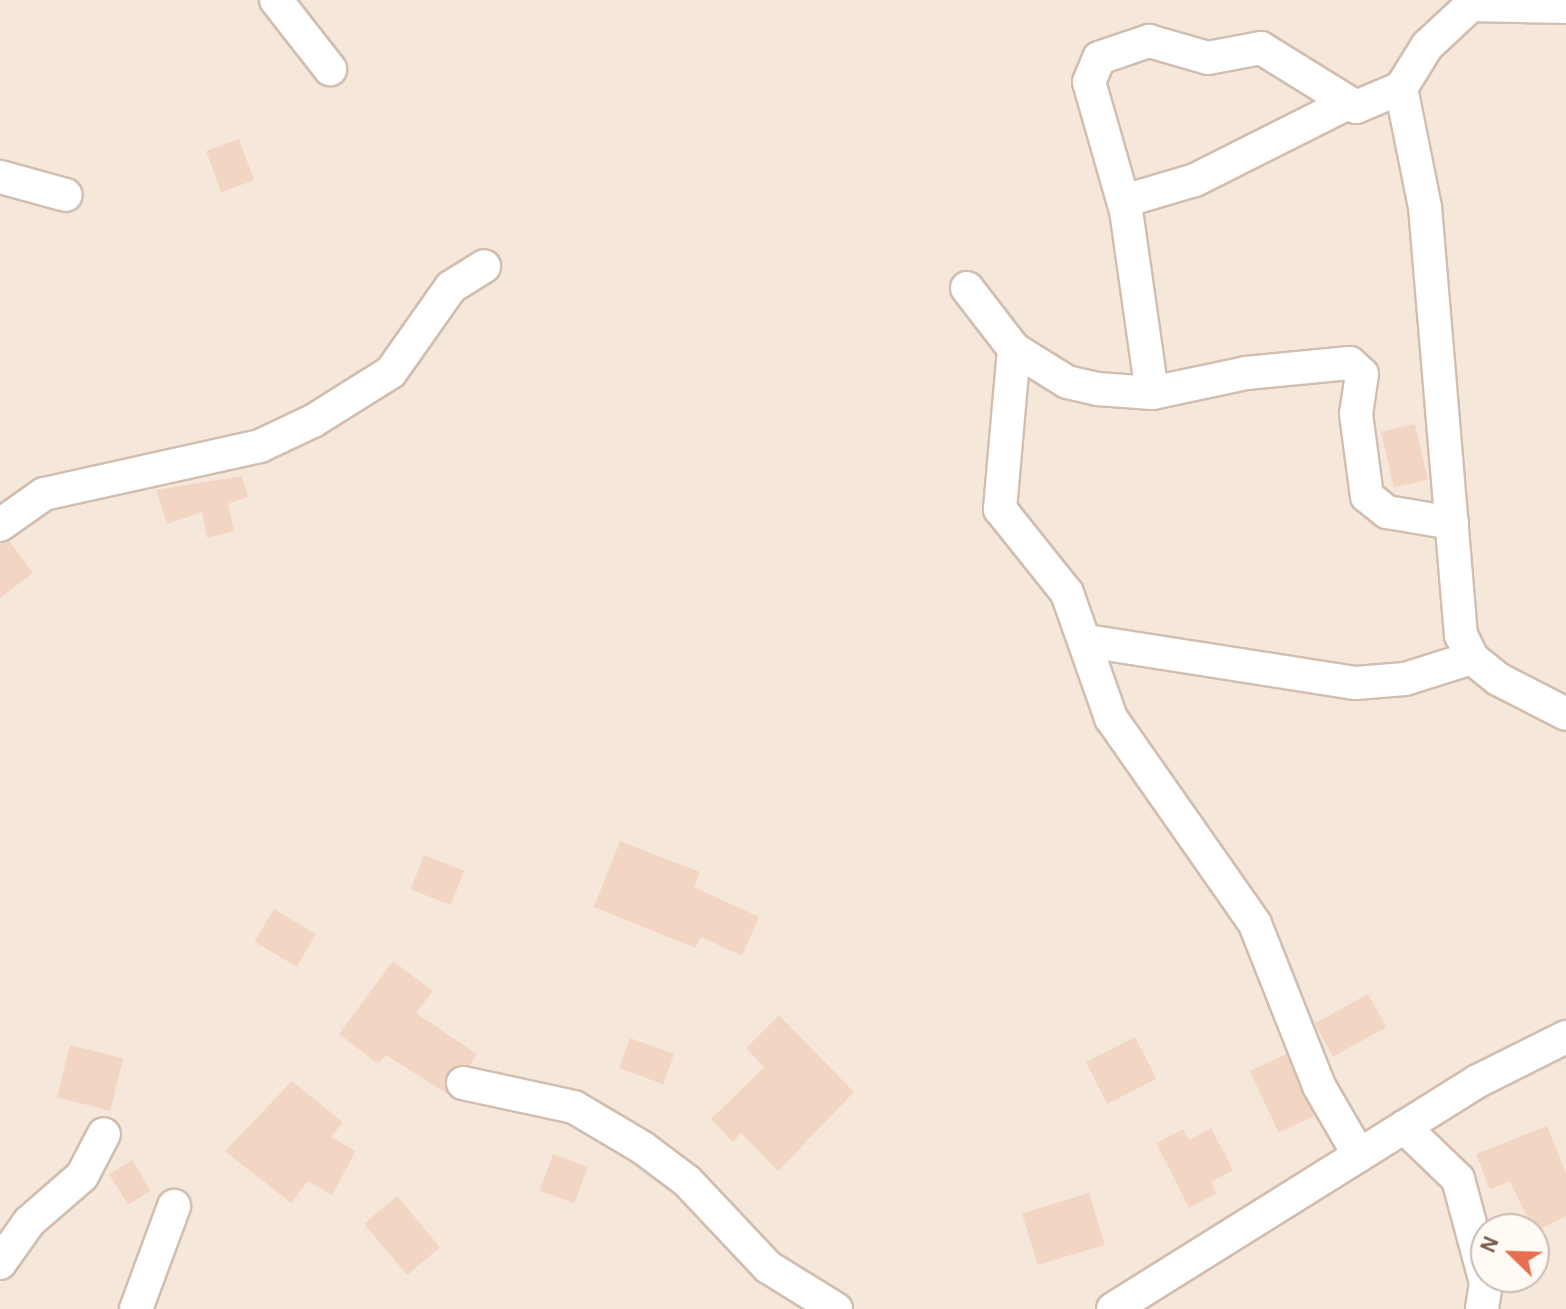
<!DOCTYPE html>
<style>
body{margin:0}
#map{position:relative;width:1566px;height:1309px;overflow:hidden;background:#fdf6ec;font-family:"Alegreya Sans",sans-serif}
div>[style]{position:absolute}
.residential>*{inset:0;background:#f5e8da}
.building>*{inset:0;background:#f3d5c3;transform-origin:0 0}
.roads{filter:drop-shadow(2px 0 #d1beb0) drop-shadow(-2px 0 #d1beb0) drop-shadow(0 2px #d1beb0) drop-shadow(0 -2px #d1beb0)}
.minor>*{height:32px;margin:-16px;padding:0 16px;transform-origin:16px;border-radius:16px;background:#fff}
span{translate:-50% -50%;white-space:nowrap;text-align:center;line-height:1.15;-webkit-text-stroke:6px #fffaf3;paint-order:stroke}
.north{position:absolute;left:1470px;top:1213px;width:80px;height:80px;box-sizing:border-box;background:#fffaf3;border:2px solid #cabbb1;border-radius:50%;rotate:293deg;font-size:22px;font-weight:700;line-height:32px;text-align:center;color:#7a5c4d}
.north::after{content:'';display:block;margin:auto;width:28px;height:36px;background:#e76f51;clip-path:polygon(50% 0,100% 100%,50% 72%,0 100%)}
</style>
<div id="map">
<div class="residential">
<div style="clip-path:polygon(evenodd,0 0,1566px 0,1566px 1309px,0 1309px,0 0,1486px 1229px,1534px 1229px,1534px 1277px,1486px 1277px,1486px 1229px)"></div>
</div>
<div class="building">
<div style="left:239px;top:139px;width:44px;height:35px;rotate:70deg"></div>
<div style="left:1415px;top:424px;width:57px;height:35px;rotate:77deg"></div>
<div style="clip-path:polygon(242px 476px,248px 497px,228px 504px,234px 531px,207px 538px,202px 512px,167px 524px,156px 490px)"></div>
<div style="clip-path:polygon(9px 541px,33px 573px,0 598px,0 544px)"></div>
<div style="clip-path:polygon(620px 841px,700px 872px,694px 887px,759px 917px,742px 956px,701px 937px,695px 948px,594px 907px)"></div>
<div style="left:424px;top:855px;width:43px;height:37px;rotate:21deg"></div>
<div style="left:274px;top:909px;width:49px;height:38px;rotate:31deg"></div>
<div style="clip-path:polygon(393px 961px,433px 991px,416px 1013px,477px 1054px,470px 1065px,448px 1071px,449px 1095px,386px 1055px,378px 1064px,339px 1034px)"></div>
<div style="left:1368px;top:994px;width:38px;height:61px;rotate:61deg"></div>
<div style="clip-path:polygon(779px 1015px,854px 1092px,778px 1171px,741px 1133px,733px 1142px,711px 1119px,764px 1067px,746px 1048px)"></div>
<div style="left:1135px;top:1037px;width:47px;height:55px;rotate:63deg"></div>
<div style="left:630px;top:1038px;width:47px;height:32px;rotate:20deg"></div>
<div style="left:70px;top:1045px;width:55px;height:54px;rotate:14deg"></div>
<div style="left:1286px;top:1054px;width:68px;height:40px;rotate:65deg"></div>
<div style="clip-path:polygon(292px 1081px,343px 1122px,331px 1137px,356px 1151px,332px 1195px,308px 1181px,291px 1203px,225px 1151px)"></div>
<div style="clip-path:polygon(1547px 1126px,1566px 1173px,1566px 1216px,1534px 1232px,1510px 1181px,1490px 1189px,1476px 1154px)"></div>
<div style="clip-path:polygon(1211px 1128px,1233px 1170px,1211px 1182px,1217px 1193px,1189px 1208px,1156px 1143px,1183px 1129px,1189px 1140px)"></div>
<div style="left:553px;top:1154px;width:37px;height:39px;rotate:20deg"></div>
<div style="left:132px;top:1160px;width:36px;height:27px;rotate:58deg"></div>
<div style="left:1089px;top:1193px;width:54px;height:70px;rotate:73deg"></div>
<div style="left:397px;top:1196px;width:67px;height:43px;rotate:50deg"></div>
</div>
<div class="roads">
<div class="minor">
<div style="left:276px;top:0;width:88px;rotate:52deg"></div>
<div style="left:1401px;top:88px;width:121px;rotate:78.6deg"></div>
<div style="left:1425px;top:207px;width:430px;rotate:85.2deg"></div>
<div style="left:1461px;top:635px;width:25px;rotate:64deg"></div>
<div style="left:1472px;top:658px;width:33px;rotate:39deg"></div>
<div style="left:1498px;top:679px;width:76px;rotate:27.2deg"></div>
<div style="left:0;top:177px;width:68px;rotate:15.3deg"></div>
<div style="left:1124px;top:201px;width:74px;rotate:-16.5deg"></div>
<div style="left:1195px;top:180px;width:167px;rotate:-26.7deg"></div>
<div style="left:967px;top:288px;width:77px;rotate:52.4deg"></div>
<div style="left:1014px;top:349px;width:62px;rotate:31.9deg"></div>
<div style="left:1067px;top:382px;width:32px;rotate:13deg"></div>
<div style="left:1098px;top:389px;width:54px;rotate:4.2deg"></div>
<div style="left:1152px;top:393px;width:96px;rotate:-12deg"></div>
<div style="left:1246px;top:373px;width:104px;rotate:-5.5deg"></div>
<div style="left:1350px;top:363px;width:16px;rotate:43deg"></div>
<div style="left:1362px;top:374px;width:40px;rotate:98.5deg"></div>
<div style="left:1356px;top:414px;width:83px;rotate:82.4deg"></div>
<div style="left:1367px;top:496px;width:26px;rotate:39deg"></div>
<div style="left:1387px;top:512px;width:66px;rotate:9.6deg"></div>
<div style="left:1014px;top:349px;width:161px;rotate:95deg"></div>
<div style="left:1000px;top:509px;width:107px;rotate:51.4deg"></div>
<div style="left:1067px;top:593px;width:133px;rotate:70.6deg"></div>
<div style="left:1111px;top:718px;width:251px;rotate:55deg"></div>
<div style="left:1255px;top:924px;width:174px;rotate:68.4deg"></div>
<div style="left:1319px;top:1086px;width:80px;rotate:59.9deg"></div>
<div style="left:1152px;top:393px;width:184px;rotate:-98.1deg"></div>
<div style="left:1126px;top:211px;width:134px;rotate:-106deg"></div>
<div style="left:1089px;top:82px;width:26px;rotate:-67deg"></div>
<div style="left:1099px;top:58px;width:53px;rotate:-18.8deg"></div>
<div style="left:1149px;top:41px;width:61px;rotate:16.1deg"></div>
<div style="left:1208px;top:58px;width:54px;rotate:-10.7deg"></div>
<div style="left:1261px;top:48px;width:112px;rotate:31.8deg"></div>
<div style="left:1356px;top:107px;width:49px;rotate:-22.9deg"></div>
<div style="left:1401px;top:88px;width:49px;rotate:-58.2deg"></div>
<div style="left:1427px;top:46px;width:60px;rotate:-43deg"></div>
<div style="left:1471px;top:5px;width:95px;rotate:1.2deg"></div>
<div style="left:0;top:525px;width:54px;rotate:-35.2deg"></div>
<div style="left:44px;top:494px;width:221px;rotate:-12.5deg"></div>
<div style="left:260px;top:446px;width:59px;rotate:-25.3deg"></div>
<div style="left:313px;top:421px;width:92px;rotate:-32.1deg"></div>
<div style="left:391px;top:372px;width:104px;rotate:-54.8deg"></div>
<div style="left:451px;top:287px;width:39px;rotate:-32deg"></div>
<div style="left:1087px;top:641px;width:272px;rotate:8.9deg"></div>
<div style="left:1356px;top:683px;width:49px;rotate:-4.7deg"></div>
<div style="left:1405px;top:679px;width:70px;rotate:-17.4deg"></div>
<div style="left:463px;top:1083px;width:114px;rotate:12.2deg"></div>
<div style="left:574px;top:1107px;width:80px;rotate:30.7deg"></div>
<div style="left:643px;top:1148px;width:55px;rotate:36.9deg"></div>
<div style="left:687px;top:1181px;width:118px;rotate:46.7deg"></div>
<div style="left:768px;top:1267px;width:80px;rotate:31.7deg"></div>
<div style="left:1404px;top:1127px;width:75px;rotate:43.9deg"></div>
<div style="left:1458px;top:1179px;width:108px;rotate:74.9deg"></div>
<div style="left:1486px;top:1283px;width:26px;rotate:99deg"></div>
<div style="left:0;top:1263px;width:50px;rotate:-54.7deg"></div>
<div style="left:29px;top:1222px;width:70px;rotate:-41deg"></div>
<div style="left:82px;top:1176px;width:47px;rotate:-62.4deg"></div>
<div style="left:136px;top:1309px;width:110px;rotate:-69.7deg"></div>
<div style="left:1113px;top:1309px;width:430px;rotate:-32deg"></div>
<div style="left:1478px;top:1081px;width:98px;rotate:-26.6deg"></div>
</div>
</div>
<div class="north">N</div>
</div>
